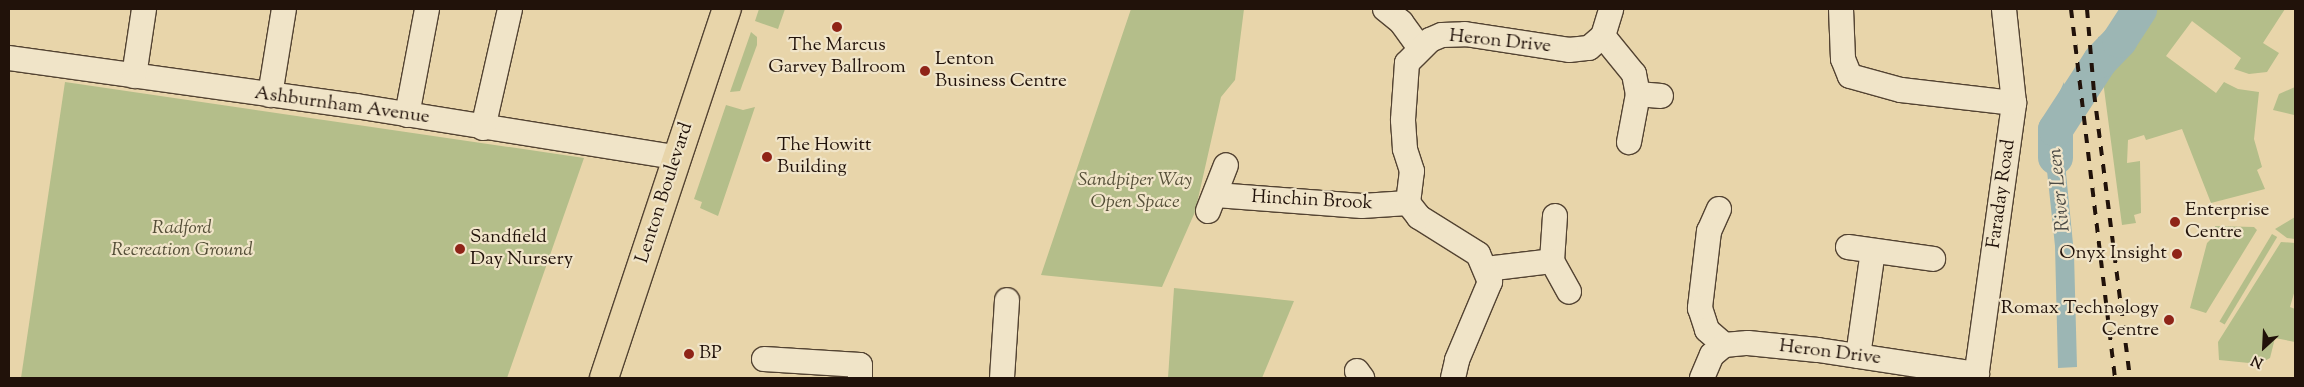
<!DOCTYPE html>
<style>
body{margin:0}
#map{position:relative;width:2304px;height:387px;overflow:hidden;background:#e8d5aa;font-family:"Sorts Mill Goudy",serif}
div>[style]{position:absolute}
.green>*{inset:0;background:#b4be8a;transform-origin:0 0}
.water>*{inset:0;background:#9cb6b4}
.river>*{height:35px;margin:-17.5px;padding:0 17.5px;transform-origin:17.5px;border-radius:17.5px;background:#9cb6b4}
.roads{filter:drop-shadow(1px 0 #534332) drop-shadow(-1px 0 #534332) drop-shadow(0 1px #534332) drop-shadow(0 -1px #534332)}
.minor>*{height:24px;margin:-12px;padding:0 12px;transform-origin:12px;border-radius:12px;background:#f0e4c8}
.major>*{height:28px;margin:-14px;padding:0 14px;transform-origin:14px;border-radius:14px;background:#e8d5aa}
.rail>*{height:4px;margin-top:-2px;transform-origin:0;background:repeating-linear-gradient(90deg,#21120a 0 9px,transparent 0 18px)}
.dots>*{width:14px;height:14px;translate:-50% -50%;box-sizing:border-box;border:2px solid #f0e4c8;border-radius:50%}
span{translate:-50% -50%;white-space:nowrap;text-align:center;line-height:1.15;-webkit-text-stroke:4.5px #f0e4c8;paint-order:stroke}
.street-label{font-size:19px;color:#21120a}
.poi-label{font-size:19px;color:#21120a}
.left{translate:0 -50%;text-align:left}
.right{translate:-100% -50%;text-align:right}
.park-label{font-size:19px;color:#544e37;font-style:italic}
.water-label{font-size:20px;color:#4c4b46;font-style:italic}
.frame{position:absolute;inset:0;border:10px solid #21120a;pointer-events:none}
.north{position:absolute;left:2239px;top:322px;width:50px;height:50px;-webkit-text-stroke:4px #f0e4c8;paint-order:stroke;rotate:205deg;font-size:14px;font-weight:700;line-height:20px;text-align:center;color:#21120a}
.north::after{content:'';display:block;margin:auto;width:18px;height:22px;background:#21120a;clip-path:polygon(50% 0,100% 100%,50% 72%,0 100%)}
</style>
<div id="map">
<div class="green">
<div style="clip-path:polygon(759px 9px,785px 9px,778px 29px,755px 21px)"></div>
<div style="clip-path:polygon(1131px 9px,1244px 9px,1235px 80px,1221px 97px,1195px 212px,1162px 287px,1041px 275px)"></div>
<div style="clip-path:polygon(2156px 9px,2285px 9px,2263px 43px,2279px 53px,2267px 72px,2249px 74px,2234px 69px,2241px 58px,2192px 21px,2166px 56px,2216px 93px,2224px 82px,2238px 89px,2259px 92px,2254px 139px,2262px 167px,2257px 170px,2265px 189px,2211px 203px,2182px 129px,2146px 140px,2144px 135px,2128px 140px,2127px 163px,2140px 161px,2141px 213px,2134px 215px,2136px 223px,2122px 225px,2103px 81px)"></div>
<div style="clip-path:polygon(751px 32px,757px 37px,757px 45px,740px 91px,730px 92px)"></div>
<div style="clip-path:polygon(65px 82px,584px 158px,507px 378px,21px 378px)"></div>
<div style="clip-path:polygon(2295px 87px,2294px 115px,2273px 110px,2279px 94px)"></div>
<div style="clip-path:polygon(726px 105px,743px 110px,755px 107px,718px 216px,700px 208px,702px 202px,694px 199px)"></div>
<div style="clip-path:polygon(2295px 217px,2295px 239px,2287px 238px,2275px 229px)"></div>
<div style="clip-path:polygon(2215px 226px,2254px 227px,2257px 230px,2206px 313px,2190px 308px,2207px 243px,2214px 236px)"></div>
<div style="left:2272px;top:234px;width:6px;height:102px;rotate:31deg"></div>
<div style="clip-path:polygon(2281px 242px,2295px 243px,2295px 290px,2290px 307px,2295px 309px,2295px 342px,2275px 338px,2270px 358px,2259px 364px,2219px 360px,2218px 342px)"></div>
<div style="clip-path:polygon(1174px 288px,1294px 301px,1262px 378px,1168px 378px)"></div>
</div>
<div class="water">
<div style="clip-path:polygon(2128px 9px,2150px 9px,2103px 81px,2098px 37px,2113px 34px)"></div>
<div style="clip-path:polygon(2064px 82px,2069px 131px,2063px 143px,2074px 254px,2077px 367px,2058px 368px,2055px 246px,2045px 152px,2048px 118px)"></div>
</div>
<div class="river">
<div style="left:2055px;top:157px;width:28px;rotate:-90deg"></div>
<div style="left:2055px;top:129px;width:82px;rotate:-56.9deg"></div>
<div style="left:2100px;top:60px;width:28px;rotate:-46deg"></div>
<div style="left:2119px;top:40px;width:37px;rotate:-57deg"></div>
</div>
<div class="roads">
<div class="minor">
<div style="left:1385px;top:9px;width:21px;rotate:39deg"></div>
<div style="left:1401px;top:22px;width:32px;rotate:54deg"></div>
<div style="left:1841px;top:9px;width:50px;rotate:87.7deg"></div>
<div style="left:1843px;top:59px;width:18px;rotate:68deg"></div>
<div style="left:1850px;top:76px;width:53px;rotate:15.4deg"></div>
<div style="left:1901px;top:90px;width:114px;rotate:6.6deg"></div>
<div style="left:1603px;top:36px;width:49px;rotate:50.8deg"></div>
<div style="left:1634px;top:74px;width:20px;rotate:79deg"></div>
<div style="left:1638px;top:94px;width:49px;rotate:100.6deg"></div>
<div style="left:9px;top:58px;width:350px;rotate:7.9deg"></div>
<div style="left:356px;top:106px;width:323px;rotate:9.1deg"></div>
<div style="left:134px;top:76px;width:68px;rotate:-81.5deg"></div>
<div style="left:1638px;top:94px;width:23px;rotate:5deg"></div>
<div style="left:270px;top:95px;width:87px;rotate:-80.8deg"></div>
<div style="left:407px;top:115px;width:108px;rotate:-79.3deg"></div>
<div style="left:483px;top:128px;width:122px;rotate:-77.2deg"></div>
<div style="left:1216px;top:195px;width:146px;rotate:4.3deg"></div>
<div style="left:1362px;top:206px;width:46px;rotate:-3.7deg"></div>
<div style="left:1719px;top:209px;width:24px;rotate:114deg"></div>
<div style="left:1709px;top:231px;width:78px;rotate:96.7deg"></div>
<div style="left:1700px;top:308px;width:23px;rotate:72deg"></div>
<div style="left:1707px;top:330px;width:23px;rotate:41deg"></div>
<div style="left:1208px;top:211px;width:49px;rotate:-68.6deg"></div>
<div style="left:1555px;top:216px;width:45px;rotate:93.8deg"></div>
<div style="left:1552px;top:261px;width:35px;rotate:61deg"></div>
<div style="left:1848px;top:247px;width:86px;rotate:8deg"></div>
<div style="left:1486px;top:269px;width:66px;rotate:-6.9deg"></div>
<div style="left:1858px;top:356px;width:106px;rotate:-81.9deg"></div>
<div style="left:764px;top:359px;width:96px;rotate:3.6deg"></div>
<div style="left:860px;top:365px;width:13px;rotate:90deg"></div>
<div style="left:1357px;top:371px;width:9px;rotate:54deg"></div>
<div style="left:1002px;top:378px;width:78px;rotate:-86.3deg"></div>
<div style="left:1453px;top:378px;width:18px;rotate:-77deg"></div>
<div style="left:1457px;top:360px;width:85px;rotate:-67.1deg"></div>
<div style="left:1490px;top:282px;width:30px;rotate:-113deg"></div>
<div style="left:1478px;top:254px;width:70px;rotate:-147.9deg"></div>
<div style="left:1419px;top:217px;width:18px;rotate:-128deg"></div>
<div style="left:1408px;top:203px;width:32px;rotate:-83deg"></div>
<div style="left:1412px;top:171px;width:23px;rotate:-108deg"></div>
<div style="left:1405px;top:149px;width:29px;rotate:-94deg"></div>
<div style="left:1403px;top:120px;width:57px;rotate:-86deg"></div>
<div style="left:1407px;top:63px;width:33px;rotate:-45deg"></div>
<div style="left:1430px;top:40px;width:13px;rotate:-23deg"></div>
<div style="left:1442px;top:35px;width:23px;rotate:-2deg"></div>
<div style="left:1465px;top:34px;width:105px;rotate:8.7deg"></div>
<div style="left:1569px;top:50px;width:20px;rotate:-6deg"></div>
<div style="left:1589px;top:48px;width:18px;rotate:-41deg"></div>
<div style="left:1603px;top:36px;width:28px;rotate:-73deg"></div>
<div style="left:1702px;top:378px;width:25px;rotate:-67deg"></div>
<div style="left:1712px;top:355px;width:16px;rotate:-40deg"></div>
<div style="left:1724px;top:345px;width:24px;rotate:-5deg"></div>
<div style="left:1748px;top:343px;width:70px;rotate:5.7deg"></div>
<div style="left:1818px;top:350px;width:161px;rotate:8.6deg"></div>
<div style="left:1976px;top:378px;width:278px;rotate:-82.1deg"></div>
<div style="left:2014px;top:103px;width:95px;rotate:-96.1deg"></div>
</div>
<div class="major">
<div style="left:604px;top:378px;width:389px;rotate:-71.6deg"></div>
</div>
</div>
<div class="rail">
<div style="left:2071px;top:9px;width:372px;rotate:83.2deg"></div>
<div style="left:2087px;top:9px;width:84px;rotate:85.2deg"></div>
<div style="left:2094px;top:93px;width:287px;rotate:82.8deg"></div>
</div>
<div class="dots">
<div style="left:837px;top:27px;background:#8f2418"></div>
<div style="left:925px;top:71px;background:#8f2418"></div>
<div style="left:767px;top:157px;background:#8f2418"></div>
<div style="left:2175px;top:222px;background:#8f2418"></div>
<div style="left:460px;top:249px;background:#8f2418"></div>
<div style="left:2177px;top:254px;background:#8f2418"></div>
<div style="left:2169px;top:320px;background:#8f2418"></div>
<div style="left:689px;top:354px;background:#8f2418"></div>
</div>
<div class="street-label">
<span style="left:1500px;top:42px;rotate:6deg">Heron Drive</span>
<span style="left:342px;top:106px;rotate:8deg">Ashburnham Avenue</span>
<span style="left:665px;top:193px;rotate:-72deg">Lenton Boulevard</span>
<span style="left:2002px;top:194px;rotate:-82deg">Faraday Road</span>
<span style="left:1312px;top:201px;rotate:3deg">Hinchin Brook</span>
<span style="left:1830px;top:353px;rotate:7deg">Heron Drive</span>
</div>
<div class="poi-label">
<span style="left:837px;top:57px">The Marcus<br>Garvey Ballroom</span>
<span class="left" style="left:935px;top:71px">Lenton<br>Business Centre</span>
<span class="left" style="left:777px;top:157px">The Howitt<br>Building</span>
<span class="left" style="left:2185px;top:222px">Enterprise<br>Centre</span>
<span class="left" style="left:470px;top:249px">Sandfield<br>Day Nursery</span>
<span class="right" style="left:2167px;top:254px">Onyx Insight</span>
<span class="right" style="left:2159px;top:320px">Romax Technology<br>Centre</span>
<span class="left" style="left:699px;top:354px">BP</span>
</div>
<div class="park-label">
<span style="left:1135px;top:192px">Sandpiper Way<br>Open Space</span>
<span style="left:182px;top:240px">Radford<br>Recreation Ground</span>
</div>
<div class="water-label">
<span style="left:2060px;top:190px;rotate:-96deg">River Leen</span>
</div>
<div class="frame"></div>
<div class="north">N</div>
</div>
